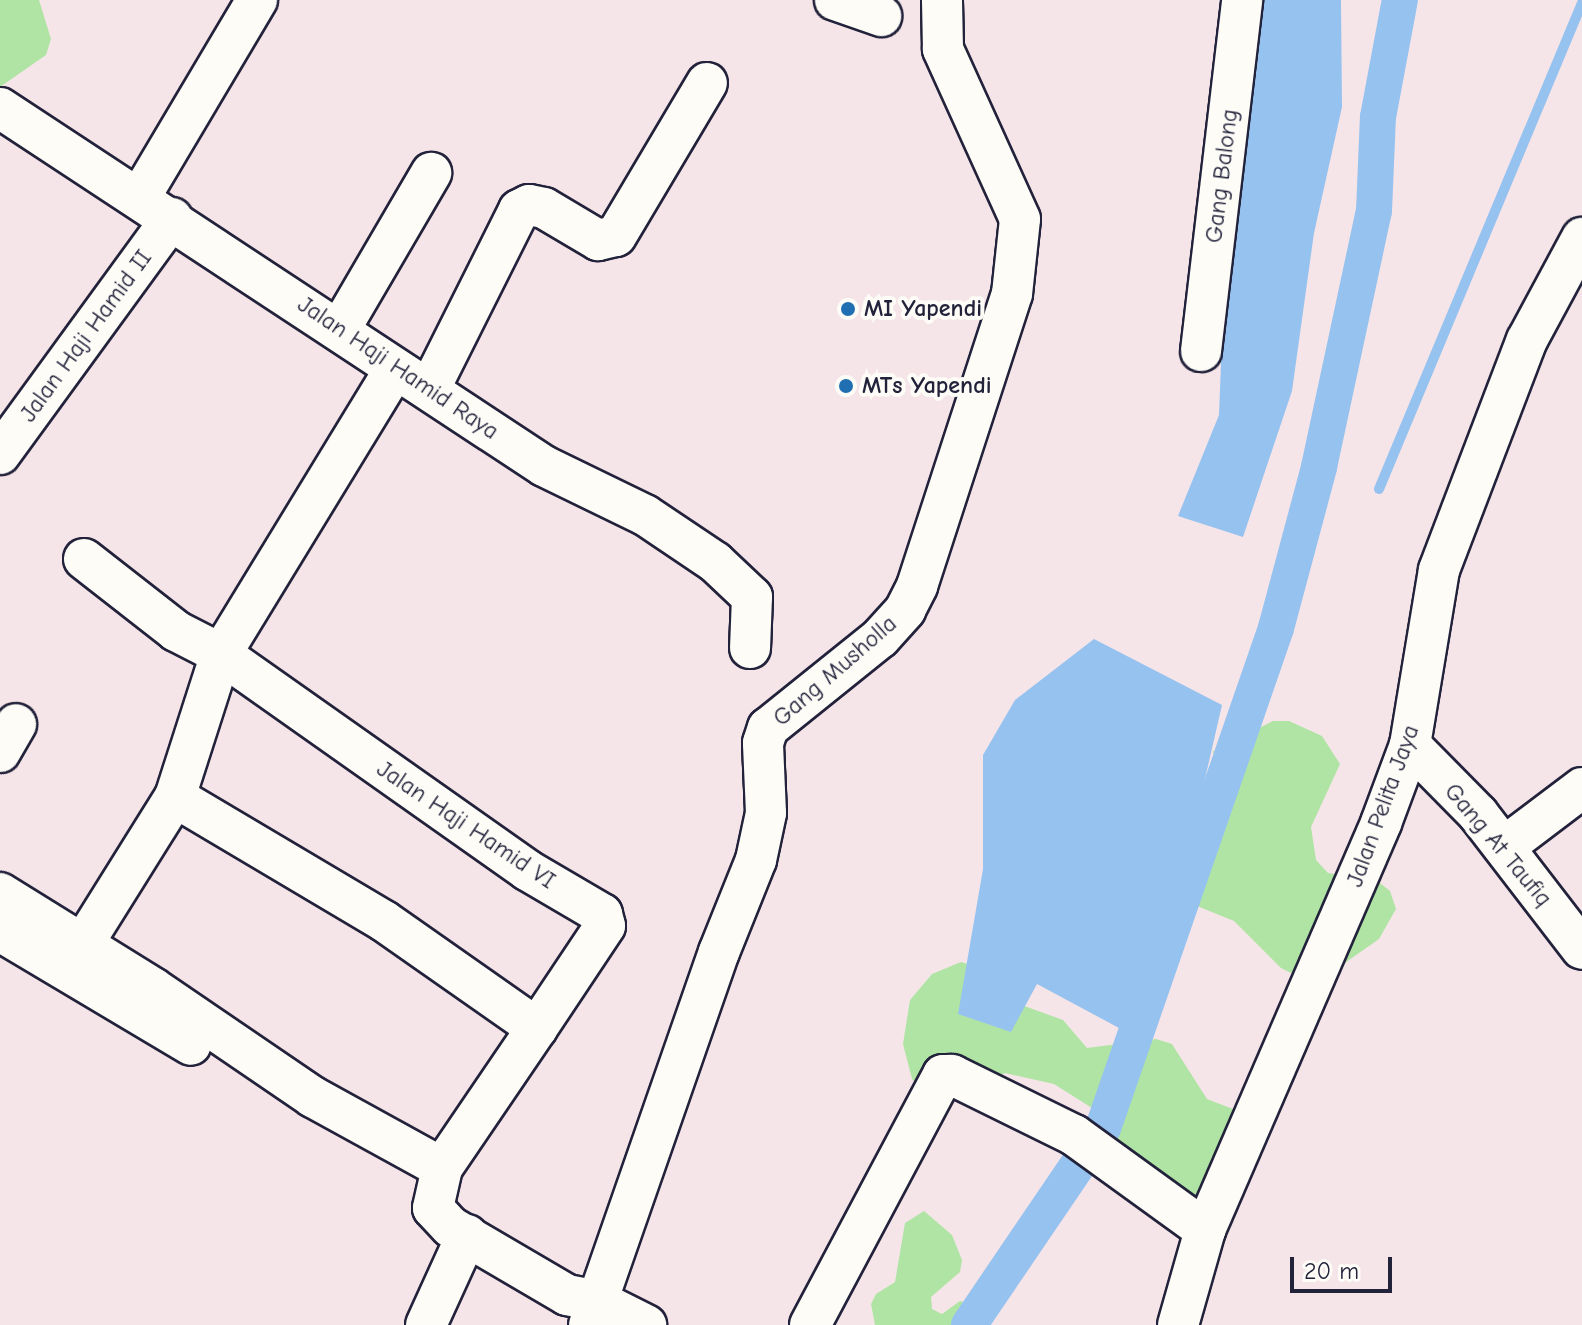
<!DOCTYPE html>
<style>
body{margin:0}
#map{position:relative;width:1582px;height:1325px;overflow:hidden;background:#f6e5e8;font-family:"Comic Neue",sans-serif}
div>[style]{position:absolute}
.green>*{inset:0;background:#b0e4a5}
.water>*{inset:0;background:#96c2ef}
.stream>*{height:10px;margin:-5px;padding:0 5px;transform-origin:5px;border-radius:5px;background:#96c2ef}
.canal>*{height:36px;margin:-18px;padding:0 18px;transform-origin:18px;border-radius:18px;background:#96c2ef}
.roads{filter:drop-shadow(2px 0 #22223b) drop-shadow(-2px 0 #22223b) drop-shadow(0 2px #22223b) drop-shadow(0 -2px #22223b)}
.street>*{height:40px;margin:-20px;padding:0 20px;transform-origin:20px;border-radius:20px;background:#fdfcf7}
.dots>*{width:22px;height:22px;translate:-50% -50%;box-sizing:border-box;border:4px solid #fdfcf7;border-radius:50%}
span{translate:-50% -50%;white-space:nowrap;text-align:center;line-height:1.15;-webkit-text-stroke:8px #fdfcf7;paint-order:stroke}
.street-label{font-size:24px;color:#22223b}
.poi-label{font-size:24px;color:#22223b;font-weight:700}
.left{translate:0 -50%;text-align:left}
.scale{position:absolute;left:1290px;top:1257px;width:102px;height:36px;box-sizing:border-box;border:4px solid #22223b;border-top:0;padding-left:10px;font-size:24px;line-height:28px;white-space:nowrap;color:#22223b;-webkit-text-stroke:6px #fdfcf7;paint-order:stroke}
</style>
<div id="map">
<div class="green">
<div style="clip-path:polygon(0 0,39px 0,51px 39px,46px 55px,0 87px)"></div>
<div style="clip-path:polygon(1273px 721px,1289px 721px,1322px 736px,1340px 764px,1311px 827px,1316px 860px,1328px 873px,1376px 880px,1390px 891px,1396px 909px,1379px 939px,1332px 972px,1299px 977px,1281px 968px,1234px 921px,1165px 893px,1182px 826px,1198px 822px,1219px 802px,1223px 758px,1212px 752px)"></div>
<div style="clip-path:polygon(961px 962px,978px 967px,1013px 1002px,1063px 1020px,1087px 1048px,1156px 1039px,1172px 1044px,1207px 1099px,1238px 1111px,1207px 1213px,1116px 1145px,1111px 1120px,1054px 1084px,1005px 1073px,991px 1081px,924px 1091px,912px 1079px,903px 1044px,910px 1000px,932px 974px)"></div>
<div style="clip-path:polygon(924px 1211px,952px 1235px,962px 1260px,960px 1272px,931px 1297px,932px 1309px,942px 1314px,960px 1301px,971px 1304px,980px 1309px,988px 1325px,875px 1325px,871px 1304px,876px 1294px,895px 1282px,905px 1223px)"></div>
</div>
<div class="water">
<div style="clip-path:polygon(1254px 0,1341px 0,1342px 107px,1314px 233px,1292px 391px,1243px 537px,1178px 516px,1219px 415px,1226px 234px)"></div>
<div style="clip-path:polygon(1094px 639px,1222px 705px,1182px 879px,1119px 1028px,1037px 984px,1011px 1032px,958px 1014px,983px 869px,983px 755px,1015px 700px)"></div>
</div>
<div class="stream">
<div style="left:1379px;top:489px;width:527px;rotate:-67.33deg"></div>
</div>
<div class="canal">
<div style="left:969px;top:1325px;width:238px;rotate:-55.8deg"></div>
<div style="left:1103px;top:1128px;width:529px;rotate:-70.91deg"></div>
<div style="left:1276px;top:628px;width:167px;rotate:-75deg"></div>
<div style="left:1319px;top:467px;width:262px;rotate:-77.9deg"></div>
<div style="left:1374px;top:211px;width:94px;rotate:-87.6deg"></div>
<div style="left:1378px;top:117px;width:119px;rotate:-79.4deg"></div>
</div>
<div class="roads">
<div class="street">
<div style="left:835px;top:0;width:49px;rotate:19.2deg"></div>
<div style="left:0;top:108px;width:651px;rotate:33.35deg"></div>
<div style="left:544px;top:466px;width:112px;rotate:25.9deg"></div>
<div style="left:645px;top:515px;width:84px;rotate:33.9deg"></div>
<div style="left:715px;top:562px;width:51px;rotate:43.4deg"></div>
<div style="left:752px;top:597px;width:51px;rotate:92.2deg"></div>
<div style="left:140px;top:197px;width:229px;rotate:-59.3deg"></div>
<div style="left:340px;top:329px;width:181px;rotate:-59.7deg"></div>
<div style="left:1201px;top:351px;width:353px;rotate:-83.3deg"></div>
<div style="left:430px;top:388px;width:199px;rotate:-63.4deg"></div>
<div style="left:519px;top:210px;width:11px;rotate:-27deg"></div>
<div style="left:529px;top:205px;width:15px;rotate:11deg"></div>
<div style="left:544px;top:208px;width:63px;rotate:30.7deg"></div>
<div style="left:598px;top:240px;width:18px;rotate:-13deg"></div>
<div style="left:616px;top:236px;width:178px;rotate:-59.3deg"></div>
<div style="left:0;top:454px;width:292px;rotate:-53.9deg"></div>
<div style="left:84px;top:559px;width:117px;rotate:38deg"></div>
<div style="left:176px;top:631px;width:51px;rotate:27.1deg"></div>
<div style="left:221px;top:654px;width:375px;rotate:35.2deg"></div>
<div style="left:527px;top:870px;width:87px;rotate:30.4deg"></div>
<div style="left:602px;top:914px;width:12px;rotate:76deg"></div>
<div style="left:605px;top:926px;width:123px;rotate:123.7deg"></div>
<div style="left:1410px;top:745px;width:97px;rotate:45.4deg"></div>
<div style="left:1478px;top:814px;width:170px;rotate:52.4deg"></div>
<div style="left:0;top:752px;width:32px;rotate:-60deg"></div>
<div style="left:175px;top:797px;width:243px;rotate:30.7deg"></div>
<div style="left:384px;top:921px;width:187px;rotate:35deg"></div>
<div style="left:537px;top:1028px;width:169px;rotate:124.2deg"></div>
<div style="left:442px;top:1168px;width:41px;rotate:102.7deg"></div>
<div style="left:433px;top:1208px;width:26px;rotate:47deg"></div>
<div style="left:451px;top:1227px;width:134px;rotate:30.4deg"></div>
<div style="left:567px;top:1295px;width:32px;rotate:11deg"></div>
<div style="left:598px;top:1301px;width:54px;rotate:26.6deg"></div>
<div style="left:1504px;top:847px;width:98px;rotate:-37.1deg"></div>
<div style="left:0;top:893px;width:180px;rotate:31.8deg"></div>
<div style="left:153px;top:988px;width:194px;rotate:34.3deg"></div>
<div style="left:313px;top:1097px;width:147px;rotate:28.8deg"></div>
<div style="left:0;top:931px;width:222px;rotate:30.8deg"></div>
<div style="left:83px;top:944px;width:173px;rotate:-58deg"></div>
<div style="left:175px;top:797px;width:150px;rotate:-72.2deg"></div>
<div style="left:221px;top:654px;width:334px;rotate:-58.6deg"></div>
<div style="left:426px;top:1325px;width:99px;rotate:-65.5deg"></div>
<div style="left:589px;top:1325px;width:395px;rotate:-70.8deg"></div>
<div style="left:719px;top:952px;width:99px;rotate:-68.1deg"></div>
<div style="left:756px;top:860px;width:48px;rotate:-78deg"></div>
<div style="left:766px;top:813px;width:70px;rotate:-92.5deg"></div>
<div style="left:763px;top:743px;width:16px;rotate:-72deg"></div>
<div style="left:768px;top:728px;width:144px;rotate:-38.8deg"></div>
<div style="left:880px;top:638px;width:38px;rotate:-48deg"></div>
<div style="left:905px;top:610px;width:27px;rotate:-63deg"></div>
<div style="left:917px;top:586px;width:307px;rotate:-72deg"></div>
<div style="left:1012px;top:294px;width:75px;rotate:-83.9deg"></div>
<div style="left:1020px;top:219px;width:187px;rotate:-114.4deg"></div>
<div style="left:943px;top:49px;width:49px;rotate:-91.2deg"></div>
<div style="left:810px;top:1325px;width:283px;rotate:-62deg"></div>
<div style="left:943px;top:1075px;width:9px"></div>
<div style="left:952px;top:1075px;width:136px;rotate:26.2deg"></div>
<div style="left:1074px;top:1135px;width:162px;rotate:35.9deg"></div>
<div style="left:1178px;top:1325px;width:99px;rotate:-74.1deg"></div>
<div style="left:1205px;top:1230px;width:443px;rotate:-66.6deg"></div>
<div style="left:1381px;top:823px;width:83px;rotate:-69.6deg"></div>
<div style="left:1410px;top:745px;width:177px;rotate:-80.6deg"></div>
<div style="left:1439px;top:570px;width:246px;rotate:-69.1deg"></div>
<div style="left:1527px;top:340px;width:116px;rotate:-61.7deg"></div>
</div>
</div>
<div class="dots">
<div style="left:848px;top:309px;background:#1f6fb2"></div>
<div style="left:846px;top:386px;background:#1f6fb2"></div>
</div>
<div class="street-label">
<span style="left:1222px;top:176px;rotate:-83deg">Gang Balong</span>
<span style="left:86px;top:336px;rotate:-54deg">Jalan Haji Hamid II</span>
<span style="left:398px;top:368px;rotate:34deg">Jalan Haji Hamid Raya</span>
<span style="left:835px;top:671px;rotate:-41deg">Gang Musholla</span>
<span style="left:1383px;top:806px;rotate:-70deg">Jalan Pelita Jaya</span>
<span style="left:466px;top:825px;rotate:34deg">Jalan Haji Hamid VI</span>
<span style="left:1498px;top:845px;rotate:50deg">Gang At Taufiq</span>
</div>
<div class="poi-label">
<span class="left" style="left:864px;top:309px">MI Yapendi</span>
<span class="left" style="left:862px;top:386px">MTs Yapendi</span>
</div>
<div class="scale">20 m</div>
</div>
